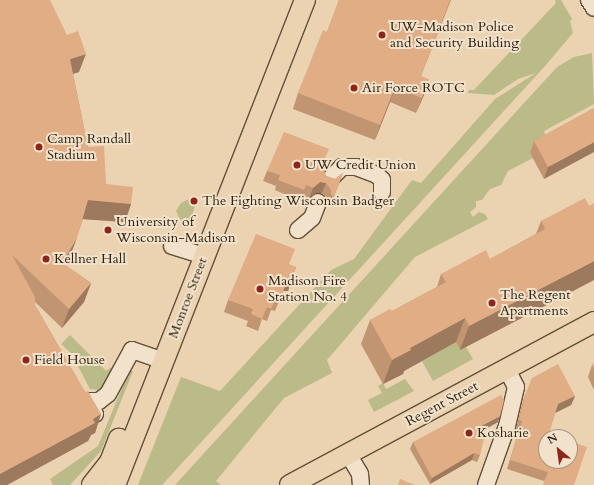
<!DOCTYPE html>
<style>
body{margin:0}
#map{position:relative;width:594px;height:485px;overflow:hidden;background:#ebd2b0;font-family:Cardo,serif}
div>[style]{position:absolute}
.green>*{inset:0;background:#babb89}
.roads{filter:drop-shadow(1px 0 #605039) drop-shadow(-1px 0 #605039) drop-shadow(0 1px #605039) drop-shadow(0 -1px #605039)}
.minor>*{height:16px;margin:-8px;padding:0 8px;transform-origin:8px;border-radius:8px;background:#f2e2cc}
.major>*{height:20px;margin:-10px;padding:0 10px;transform-origin:10px;border-radius:10px;background:#ebd2b0}
.wall>*{inset:0;background:#c19572}
.shaded-wall>*{inset:0;background:#9d795d}
.building>*{inset:0;background:#e0ad85}
.dots>*{width:11px;height:11px;translate:-50% -50%;box-sizing:border-box;border:2px solid #f2e2cc;border-radius:50%}
span{translate:-50% -50%;white-space:nowrap;text-align:center;line-height:1.15;-webkit-text-stroke:4px #f2e2cc;paint-order:stroke}
.poi-label{font-size:14px;color:#312411}
.left{translate:0 -50%;text-align:left}
.street-label{font-size:14px;color:#312411}
.north{position:absolute;left:538px;top:429px;width:40px;height:40px;box-sizing:border-box;background:#f2e2cc;border:1px solid #a59681;border-radius:50%;rotate:331deg;font-size:11px;font-weight:700;line-height:16px;text-align:center;color:#312411}
.north::after{content:'';display:block;margin:auto;width:14px;height:18px;background:#8f2418;clip-path:polygon(50% 0,100% 100%,50% 72%,0 100%)}
</style>
<div id="map">
<div class="green">
<div style="clip-path:polygon(555px 0,561px 0,572px 19px,570px 21px,573px 33px,545px 66px,162px 485px,138px 485px,181px 377px,220px 391px,331px 270px,354px 259px,412px 180px,421px 183px,495px 99px,536px 73px,518px 79px,494px 95px,468px 93px,469px 90px,474px 90px,556px 3px)"></div>
<div style="clip-path:polygon(592px 53px,594px 104px,544px 131px,548px 143px,530px 153px,533px 158px,508px 171px,501px 185px,490px 189px,482px 200px,476px 201px,476px 207px,470px 212px,473px 217px,479px 212px,485px 214px,488px 219px,415px 257px,327px 360px,332px 373px,284px 398px,216px 481px,221px 485px,175px 485px,557px 67px,574px 57px)"></div>
<div style="clip-path:polygon(189px 199px,195px 206px,189px 225px,184px 227px,176px 211px,181px 203px)"></div>
<div style="clip-path:polygon(70px 335px,106px 371px,116px 364px,105px 386px,99px 390px,90px 389px,71px 353px,61px 344px)"></div>
<div style="clip-path:polygon(456px 342px,460px 350px,466px 347px,473px 359px,433px 381px,422px 361px)"></div>
<div style="clip-path:polygon(129px 371px,133px 371px,101px 451px,70px 485px,53px 485px,50px 479px,98px 446px)"></div>
<div style="clip-path:polygon(405px 379px,414px 391px,374px 412px,368px 400px,382px 393px,378px 386px,383px 383px,386px 389px)"></div>
</div>
<div class="roads">
<div class="minor">
<div style="left:589px;top:0;width:9px;rotate:58deg"></div>
<div style="left:329px;top:180px;width:18px;rotate:-45deg"></div>
<div style="left:342px;top:167px;width:14px"></div>
<div style="left:356px;top:167px;width:22px;rotate:21deg"></div>
<div style="left:377px;top:175px;width:7px;rotate:45deg"></div>
<div style="left:382px;top:180px;width:12px;rotate:90deg"></div>
<div style="left:298px;top:230px;width:18px;rotate:-41deg"></div>
<div style="left:312px;top:218px;width:17px;rotate:-69deg"></div>
<div style="left:172px;top:246px;width:34px;rotate:17deg"></div>
<div style="left:95px;top:414px;width:15px;rotate:-122deg"></div>
<div style="left:87px;top:401px;width:12px"></div>
<div style="left:99px;top:401px;width:11px;rotate:-38deg"></div>
<div style="left:108px;top:394px;width:50px;rotate:-61.4deg"></div>
<div style="left:132px;top:350px;width:34px;rotate:19deg"></div>
<div style="left:348px;top:454px;width:23px;rotate:59deg"></div>
<div style="left:360px;top:474px;width:11px;rotate:85deg"></div>
<div style="left:486px;top:485px;width:63px;rotate:-70.4deg"></div>
<div style="left:507px;top:426px;width:40px;rotate:-77deg"></div>
<div style="left:516px;top:387px;width:20px;rotate:-117deg"></div>
</div>
<div class="major">
<div style="left:92px;top:485px;width:29px;rotate:-52deg"></div>
<div style="left:110px;top:462px;width:25px;rotate:-69deg"></div>
<div style="left:115px;top:485px;width:521px;rotate:-68.61deg"></div>
<div style="left:290px;top:485px;width:345px;rotate:-28.2deg"></div>
</div>
</div>
<div class="wall">
<div style="clip-path:polygon(0 0,79px 72px,73px 74px,88px 147px,106px 184px,131px 204px,125px 222px,83px 219px,70px 256px,65px 265px,91px 283px,84px 302px,62px 328px,35px 302px,35px 305px,85px 392px,101px 414px,95px 433px,91px 435px,88px 441px,7px 485px,0 485px)"></div>
<div style="clip-path:polygon(339px 0,451px 0,421px 76px,424px 95px,416px 113px,390px 102px,375px 140px,293px 109px,298px 93px,327px 32px)"></div>
<div style="clip-path:polygon(594px 108px,544px 179px,530px 153px,534px 141px)"></div>
<div style="clip-path:polygon(323px 166px,326px 176px,335px 179px,343px 173px,330px 207px,327px 205px,327px 200px,322px 193px,316px 193px,309px 198px,302px 196px,300px 201px,275px 190px,276px 186px,263px 181px,267px 171px)"></div>
<div style="clip-path:polygon(589px 206px,560px 298px,460px 350px,456px 342px,404px 371px,403px 374px,383px 384px,361px 344px,370px 320px,392px 311px,437px 287px,441px 274px,490px 259px,536px 234px,541px 221px)"></div>
<div style="clip-path:polygon(289px 265px,296px 267px,288px 291px,283px 291px,275px 311px,271px 310px,267px 321px,262px 319px,258px 331px,246px 326px,248px 321px,224px 312px,228px 300px)"></div>
<div style="clip-path:polygon(594px 363px,594px 390px,588px 377px,592px 365px)"></div>
<div style="clip-path:polygon(525px 395px,575px 396px,571px 405px,555px 413px,549px 433px,570px 461px,544px 481px,507px 469px,519px 430px,516px 429px,522px 404px)"></div>
<div style="clip-path:polygon(498px 422px,483px 430px,480px 455px,477px 462px,472px 460px,430px 484px,410px 449px,413px 442px)"></div>
</div>
<div class="shaded-wall">
<div style="clip-path:polygon(86px 54px,79px 72px,63px 77px,70px 59px)"></div>
<div style="clip-path:polygon(429px 79px,424px 95px,416px 113px,422px 98px)"></div>
<div style="clip-path:polygon(395px 87px,390px 102px,375px 140px,380px 125px)"></div>
<div style="clip-path:polygon(594px 142px,594px 152px,544px 179px,548px 167px)"></div>
<div style="clip-path:polygon(320px 182px,326px 183px,322px 193px,316px 193px,309px 198px,313px 188px)"></div>
<div style="clip-path:polygon(88px 200px,131px 204px,125px 222px,81px 219px)"></div>
<div style="clip-path:polygon(77px 238px,70px 256px,55px 281px,62px 263px)"></div>
<div style="clip-path:polygon(594px 261px,594px 280px,560px 298px,460px 350px,469px 326px)"></div>
<div style="clip-path:polygon(292px 278px,288px 291px,283px 291px,275px 311px,288px 279px)"></div>
<div style="clip-path:polygon(91px 283px,84px 302px,62px 328px,69px 309px)"></div>
<div style="clip-path:polygon(465px 318px,456px 342px,404px 371px,403px 374px,383px 384px,392px 360px,410px 348px)"></div>
<div style="clip-path:polygon(575px 396px,571px 405px,555px 413px,558px 404px)"></div>
<div style="clip-path:polygon(101px 414px,95px 433px,91px 435px,88px 441px,7px 485px,0 485px,0 474px,93px 419px)"></div>
<div style="clip-path:polygon(500px 416px,498px 422px,478px 433px,481px 426px)"></div>
<div style="clip-path:polygon(474px 453px,472px 460px,430px 484px,432px 478px)"></div>
</div>
<div class="building">
<div style="clip-path:polygon(0 0,50px 0,67px 35px,78px 31px,86px 54px,70px 59px,88px 147px,104px 146px,106px 184px,133px 187px,131px 204px,88px 200px,77px 238px,62px 263px,91px 283px,69px 309px,12px 255px,35px 297px,35px 305px,85px 392px,88px 391px,101px 414px,93px 419px,95px 423px,0 474px)"></div>
<div style="clip-path:polygon(339px 0,450px 0,421px 76px,429px 79px,422px 98px,395px 87px,380px 125px,298px 93px,323px 30px,327px 32px)"></div>
<div style="clip-path:polygon(594px 108px,594px 142px,548px 167px,534px 141px)"></div>
<div style="clip-path:polygon(284px 132px,329px 149px,322px 165px,326px 176px,335px 179px,343px 173px,334px 196px,331px 195px,331px 190px,326px 183px,320px 182px,313px 188px,306px 185px,304px 190px,278px 180px,280px 175px,267px 171px)"></div>
<div style="clip-path:polygon(585px 198px,589px 206px,594px 203px,594px 261px,469px 326px,465px 318px,410px 348px,411px 350px,392px 360px,370px 320px,390px 309px,392px 311px,446px 282px,441px 274px,486px 250px,490px 259px,545px 229px,541px 221px)"></div>
<div style="clip-path:polygon(256px 234px,295px 249px,289px 264px,296px 267px,292px 278px,288px 279px,280px 299px,276px 298px,271px 309px,267px 307px,262px 319px,251px 314px,253px 309px,228px 300px)"></div>
<div style="clip-path:polygon(594px 363px,594px 369px,592px 365px)"></div>
<div style="clip-path:polygon(558px 364px,575px 396px,558px 404px,549px 433px,559px 437px,546px 437px,546px 461px,570px 461px,570px 441px,587px 447px,574px 485px,543px 485px,548px 472px,510px 460px,522px 421px,519px 420px,525px 395px,532px 378px)"></div>
<div style="clip-path:polygon(501px 395px,504px 401px,500px 416px,481px 426px,485px 435px,480px 455px,474px 453px,432px 478px,413px 442px)"></div>
<div style="clip-path:polygon(400px 479px,415px 485px,398px 485px)"></div>
</div>
<div class="dots">
<div style="left:382px;top:35px;background:#8f2418"></div>
<div style="left:354px;top:88px;background:#8f2418"></div>
<div style="left:39px;top:147px;background:#8f2418"></div>
<div style="left:297px;top:165px;background:#8f2418"></div>
<div style="left:194px;top:201px;background:#8f2418"></div>
<div style="left:108px;top:230px;background:#8f2418"></div>
<div style="left:46px;top:259px;background:#8f2418"></div>
<div style="left:260px;top:289px;background:#8f2418"></div>
<div style="left:492px;top:303px;background:#8f2418"></div>
<div style="left:26px;top:360px;background:#8f2418"></div>
<div style="left:469px;top:433px;background:#8f2418"></div>
</div>
<div class="poi-label">
<span class="left" style="left:390px;top:35px">UW-Madison Police<br>and Security Building</span>
<span class="left" style="left:362px;top:88px">Air Force ROTC</span>
<span class="left" style="left:47px;top:147px">Camp Randall<br>Stadium</span>
<span class="left" style="left:305px;top:165px">UW Credit Union</span>
<span class="left" style="left:202px;top:201px">The Fighting Wisconsin Badger</span>
<span class="left" style="left:116px;top:230px">University of<br>Wisconsin-Madison</span>
<span class="left" style="left:54px;top:259px">Kellner Hall</span>
<span class="left" style="left:268px;top:289px">Madison Fire<br>Station No. 4</span>
<span class="left" style="left:500px;top:303px">The Regent<br>Apartments</span>
<span class="left" style="left:34px;top:360px">Field House</span>
<span class="left" style="left:477px;top:433px">Kosharie</span>
</div>
<div class="street-label">
<span style="left:188px;top:298px;rotate:-69deg">Monroe Street</span>
<span style="left:442px;top:404px;rotate:-28deg">Regent Street</span>
</div>
<div class="north">N</div>
</div>
